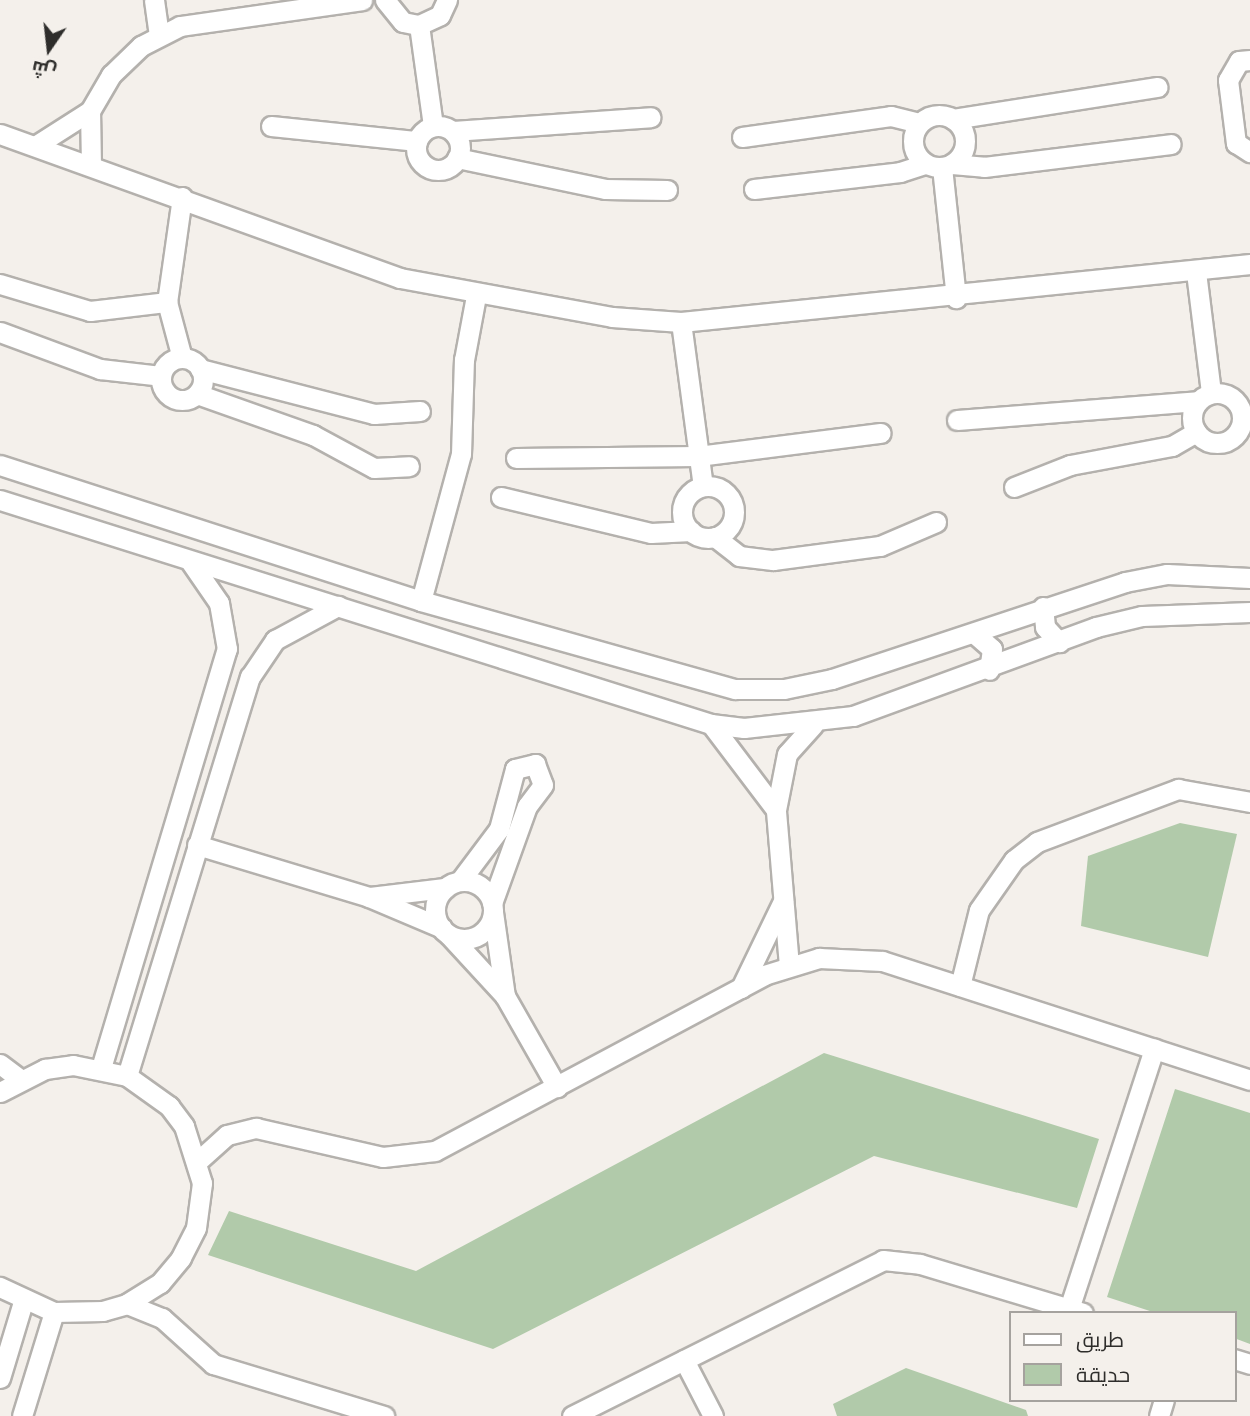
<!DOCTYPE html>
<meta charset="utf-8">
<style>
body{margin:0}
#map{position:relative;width:1250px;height:1416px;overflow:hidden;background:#f4f0eb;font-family:"Roboto Serif",Cairo,serif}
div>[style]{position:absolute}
.green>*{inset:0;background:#b1caaa}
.roads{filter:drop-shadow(2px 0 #b4b1ad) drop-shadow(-2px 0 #b4b1ad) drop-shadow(0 2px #b4b1ad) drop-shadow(0 -2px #b4b1ad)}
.minor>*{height:19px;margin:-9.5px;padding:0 9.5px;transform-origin:9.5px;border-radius:9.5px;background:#fff}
.minor>.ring{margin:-9.5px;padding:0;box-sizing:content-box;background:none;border:19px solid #fff;border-radius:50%}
span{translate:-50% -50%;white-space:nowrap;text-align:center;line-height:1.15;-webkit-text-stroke:5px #f4f0eb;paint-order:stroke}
.legend{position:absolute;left:1009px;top:1311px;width:228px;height:91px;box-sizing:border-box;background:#f4f0eb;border:2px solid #a5a29e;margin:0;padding:9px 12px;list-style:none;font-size:21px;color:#2e2d2b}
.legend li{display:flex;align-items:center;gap:14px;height:35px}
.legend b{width:35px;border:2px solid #a5a29e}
.north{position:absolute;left:14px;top:14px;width:70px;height:70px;-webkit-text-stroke:5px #f4f0eb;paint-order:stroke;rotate:194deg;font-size:19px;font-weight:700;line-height:28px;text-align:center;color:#2e2d2b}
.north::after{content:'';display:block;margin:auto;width:24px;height:32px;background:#2e2d2b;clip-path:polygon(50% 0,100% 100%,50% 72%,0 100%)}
</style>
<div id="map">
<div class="green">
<div style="clip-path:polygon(1180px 823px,1237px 834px,1208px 957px,1081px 926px,1088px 856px)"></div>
<div style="clip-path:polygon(824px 1053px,1099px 1139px,1077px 1208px,874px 1156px,493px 1349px,208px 1255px,229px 1211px,416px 1271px)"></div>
<div style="clip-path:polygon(1175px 1089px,1250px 1113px,1250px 1344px,1234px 1338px,1234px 1313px,1156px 1313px,1107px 1297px)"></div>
<div style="clip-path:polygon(906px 1368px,1026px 1410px,1028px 1416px,837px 1416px,833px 1404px)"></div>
</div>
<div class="roads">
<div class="minor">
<div style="left:154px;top:0;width:35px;rotate:82deg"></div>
<div style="left:385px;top:0;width:28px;rotate:51deg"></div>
<div style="left:403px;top:22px;width:16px;rotate:11deg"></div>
<div style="left:419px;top:25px;width:23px;rotate:-25deg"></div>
<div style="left:440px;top:15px;width:17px;rotate:-65deg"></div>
<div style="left:419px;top:25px;width:102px;rotate:82.1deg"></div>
<div style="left:1250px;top:60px;width:11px;rotate:175deg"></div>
<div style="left:1239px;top:61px;width:22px;rotate:120deg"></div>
<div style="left:1228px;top:80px;width:64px;rotate:82.8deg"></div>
<div style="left:1236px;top:143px;width:17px;rotate:33deg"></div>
<div class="ring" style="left:913px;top:115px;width:33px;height:33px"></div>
<div style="left:953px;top:119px;width:207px;rotate:-8.9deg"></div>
<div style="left:271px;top:126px;width:147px;rotate:5.9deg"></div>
<div class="ring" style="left:416px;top:126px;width:25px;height:25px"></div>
<div style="left:453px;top:131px;width:198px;rotate:-4deg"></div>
<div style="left:0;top:134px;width:425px;rotate:19.8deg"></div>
<div style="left:400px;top:278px;width:216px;rotate:10.4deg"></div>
<div style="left:612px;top:317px;width:69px;rotate:4.1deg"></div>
<div style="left:681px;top:322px;width:572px;rotate:-5.82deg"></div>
<div style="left:742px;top:137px;width:150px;rotate:-8deg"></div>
<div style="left:891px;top:116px;width:29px;rotate:14deg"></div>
<div style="left:35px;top:146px;width:65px;rotate:-32.5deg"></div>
<div style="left:457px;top:158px;width:151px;rotate:11.8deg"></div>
<div style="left:605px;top:189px;width:62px;rotate:0.9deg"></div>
<div style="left:952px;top:164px;width:32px;rotate:5deg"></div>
<div style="left:984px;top:167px;width:188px;rotate:-7deg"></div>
<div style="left:91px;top:166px;width:55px;rotate:-91deg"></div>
<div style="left:90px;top:111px;width:42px;rotate:-59.7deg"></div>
<div style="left:111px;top:75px;width:42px;rotate:-44deg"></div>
<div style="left:141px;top:46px;width:44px;rotate:-27.1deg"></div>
<div style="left:180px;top:26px;width:184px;rotate:-8.1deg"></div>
<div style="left:942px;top:167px;width:132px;rotate:83.9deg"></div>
<div style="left:754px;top:189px;width:147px;rotate:-6.6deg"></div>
<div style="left:900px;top:172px;width:26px;rotate:-18deg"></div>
<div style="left:182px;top:197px;width:106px;rotate:98.1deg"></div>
<div style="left:167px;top:302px;width:58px;rotate:75deg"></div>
<div style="left:1196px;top:272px;width:122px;rotate:82.9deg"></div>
<div style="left:0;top:284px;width:94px;rotate:16.7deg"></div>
<div style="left:90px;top:311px;width:78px;rotate:-6.7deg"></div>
<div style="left:681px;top:322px;width:165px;rotate:82.4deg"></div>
<div style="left:0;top:332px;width:107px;rotate:20.3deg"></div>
<div style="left:100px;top:369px;width:61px;rotate:6.5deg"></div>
<div class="ring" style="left:161px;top:358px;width:23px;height:23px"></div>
<div style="left:200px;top:369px;width:180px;rotate:14.5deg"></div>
<div style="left:374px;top:414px;width:46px;rotate:-3.7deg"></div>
<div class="ring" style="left:1192px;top:393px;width:31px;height:31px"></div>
<div style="left:197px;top:394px;width:123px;rotate:19.5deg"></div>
<div style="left:313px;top:435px;width:69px;rotate:28.4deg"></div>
<div style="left:374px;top:468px;width:35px;rotate:-3deg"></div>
<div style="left:957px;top:420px;width:241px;rotate:-4.5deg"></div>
<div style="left:516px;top:458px;width:182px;rotate:-0.6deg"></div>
<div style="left:698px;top:456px;width:184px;rotate:-7.2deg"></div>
<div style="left:0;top:465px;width:442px;rotate:17.9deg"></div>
<div style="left:421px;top:601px;width:326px;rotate:15.7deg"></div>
<div style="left:735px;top:689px;width:49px"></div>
<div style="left:784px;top:689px;width:49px;rotate:-11.8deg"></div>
<div style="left:832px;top:679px;width:309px;rotate:-18.3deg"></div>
<div style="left:1125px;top:582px;width:43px;rotate:-10.8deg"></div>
<div style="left:1167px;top:574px;width:83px;rotate:2.8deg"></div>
<div class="ring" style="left:682px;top:486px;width:33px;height:33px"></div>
<div style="left:1014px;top:487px;width:60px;rotate:-21.4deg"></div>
<div style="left:1070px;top:465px;width:104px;rotate:-10.6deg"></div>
<div style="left:1172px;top:446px;width:28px;rotate:-30deg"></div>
<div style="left:501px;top:497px;width:154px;rotate:13.5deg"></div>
<div style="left:651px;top:533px;width:40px;rotate:-2.9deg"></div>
<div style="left:0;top:500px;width:745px;rotate:17.49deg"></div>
<div style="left:711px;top:724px;width:33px;rotate:7deg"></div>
<div style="left:744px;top:728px;width:110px;rotate:-6.3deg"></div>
<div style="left:853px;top:716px;width:259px;rotate:-20.1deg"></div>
<div style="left:1096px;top:627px;width:47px;rotate:-13.4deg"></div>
<div style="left:1142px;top:616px;width:108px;rotate:-2.1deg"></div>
<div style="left:715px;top:537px;width:31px;rotate:38deg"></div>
<div style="left:739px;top:556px;width:34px;rotate:7deg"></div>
<div style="left:773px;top:560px;width:108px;rotate:-7.5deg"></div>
<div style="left:880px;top:546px;width:61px;rotate:-23.2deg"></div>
<div style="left:421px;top:601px;width:152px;rotate:-74.8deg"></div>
<div style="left:461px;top:454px;width:94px;rotate:-88.2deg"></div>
<div style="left:464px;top:360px;width:65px;rotate:-79.4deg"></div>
<div style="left:1043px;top:607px;width:20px;rotate:84deg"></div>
<div style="left:1045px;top:627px;width:21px;rotate:47deg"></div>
<div style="left:976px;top:635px;width:21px;rotate:41deg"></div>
<div style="left:992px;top:649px;width:21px;rotate:98deg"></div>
<div style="left:711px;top:724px;width:108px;rotate:52.9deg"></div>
<div style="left:197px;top:845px;width:180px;rotate:16.8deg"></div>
<div style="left:369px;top:897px;width:79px;rotate:23deg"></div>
<div style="left:460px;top:881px;width:65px;rotate:-53.1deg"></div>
<div style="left:499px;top:829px;width:62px;rotate:-75.1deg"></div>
<div style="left:515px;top:769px;width:21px;rotate:-14deg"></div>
<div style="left:535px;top:764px;width:22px;rotate:69deg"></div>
<div style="left:543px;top:785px;width:26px;rotate:127deg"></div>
<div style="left:527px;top:806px;width:103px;rotate:109.8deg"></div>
<div class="ring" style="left:435px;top:881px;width:39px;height:39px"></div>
<div style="left:369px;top:897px;width:77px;rotate:-6.8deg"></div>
<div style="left:493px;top:912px;width:85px;rotate:81.9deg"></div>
<div style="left:449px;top:935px;width:83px;rotate:47.4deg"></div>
<div style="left:505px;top:996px;width:105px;rotate:60.3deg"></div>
<div style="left:789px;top:966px;width:157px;rotate:-94.8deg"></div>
<div style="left:776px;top:810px;width:57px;rotate:-78.9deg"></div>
<div style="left:787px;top:754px;width:39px;rotate:-48deg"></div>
<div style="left:960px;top:986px;width:78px;rotate:-76deg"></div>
<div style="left:979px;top:910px;width:61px;rotate:-55deg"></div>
<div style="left:1014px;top:860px;width:29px;rotate:-38deg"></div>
<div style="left:1037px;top:842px;width:151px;rotate:-20.6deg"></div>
<div style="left:1178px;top:789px;width:73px;rotate:10.2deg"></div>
<div style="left:741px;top:988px;width:97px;rotate:-64.2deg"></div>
<div style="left:0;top:1064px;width:25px;rotate:37deg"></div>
<div style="left:101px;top:1068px;width:438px;rotate:-73.3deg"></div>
<div style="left:227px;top:649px;width:47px;rotate:-99.9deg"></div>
<div style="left:219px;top:603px;width:51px;rotate:-124.6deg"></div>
<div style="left:127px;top:1076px;width:418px;rotate:-72.9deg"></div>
<div style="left:250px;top:677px;width:45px;rotate:-56deg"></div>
<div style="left:275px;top:640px;width:72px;rotate:-28.4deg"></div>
<div style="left:0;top:1092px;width:51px;rotate:-27.1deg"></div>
<div style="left:45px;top:1069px;width:28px;rotate:-8deg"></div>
<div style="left:73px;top:1065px;width:55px;rotate:11.5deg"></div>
<div style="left:127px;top:1076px;width:52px;rotate:35.5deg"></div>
<div style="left:169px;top:1106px;width:25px;rotate:53deg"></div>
<div style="left:184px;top:1126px;width:60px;rotate:72.5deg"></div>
<div style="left:202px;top:1183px;width:45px;rotate:97.6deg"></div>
<div style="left:196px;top:1228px;width:34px;rotate:117deg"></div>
<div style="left:181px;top:1258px;width:33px;rotate:130deg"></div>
<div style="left:160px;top:1283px;width:39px;rotate:148deg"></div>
<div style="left:127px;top:1304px;width:25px;rotate:164deg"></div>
<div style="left:103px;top:1311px;width:49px;rotate:178.8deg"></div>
<div style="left:54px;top:1312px;width:60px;rotate:-155.2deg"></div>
<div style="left:198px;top:1161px;width:39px;rotate:-42deg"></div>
<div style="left:227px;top:1135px;width:30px;rotate:-14deg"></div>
<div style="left:256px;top:1128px;width:130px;rotate:12.9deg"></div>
<div style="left:383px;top:1157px;width:52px;rotate:-6.6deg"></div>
<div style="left:435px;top:1151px;width:373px;rotate:-28.1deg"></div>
<div style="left:764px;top:975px;width:58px;rotate:-17.2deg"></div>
<div style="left:819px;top:958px;width:63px;rotate:2.7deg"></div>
<div style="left:882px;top:961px;width:387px;rotate:17.9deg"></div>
<div style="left:127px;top:1304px;width:38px;rotate:22deg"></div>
<div style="left:162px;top:1318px;width:69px;rotate:42deg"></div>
<div style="left:213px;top:1364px;width:179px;rotate:16.9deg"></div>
<div style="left:1069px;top:1309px;width:274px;rotate:-71.9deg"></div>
<div style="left:1234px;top:1359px;width:17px;rotate:17deg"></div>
<div style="left:684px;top:1360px;width:63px;rotate:62.6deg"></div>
<div style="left:0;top:1378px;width:79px;rotate:-73.2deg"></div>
<div style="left:22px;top:1416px;width:109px;rotate:-72.9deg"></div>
<div style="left:572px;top:1416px;width:348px;rotate:-26.6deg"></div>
<div style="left:883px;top:1260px;width:37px;rotate:6deg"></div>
<div style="left:920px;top:1264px;width:170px;rotate:16.7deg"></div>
<div style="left:1159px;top:1416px;width:17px;rotate:-73deg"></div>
</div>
</div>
<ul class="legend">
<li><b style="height:9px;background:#fff"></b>طريق</li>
<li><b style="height:19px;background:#b1caaa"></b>حديقة</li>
</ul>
<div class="north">ش</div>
</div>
